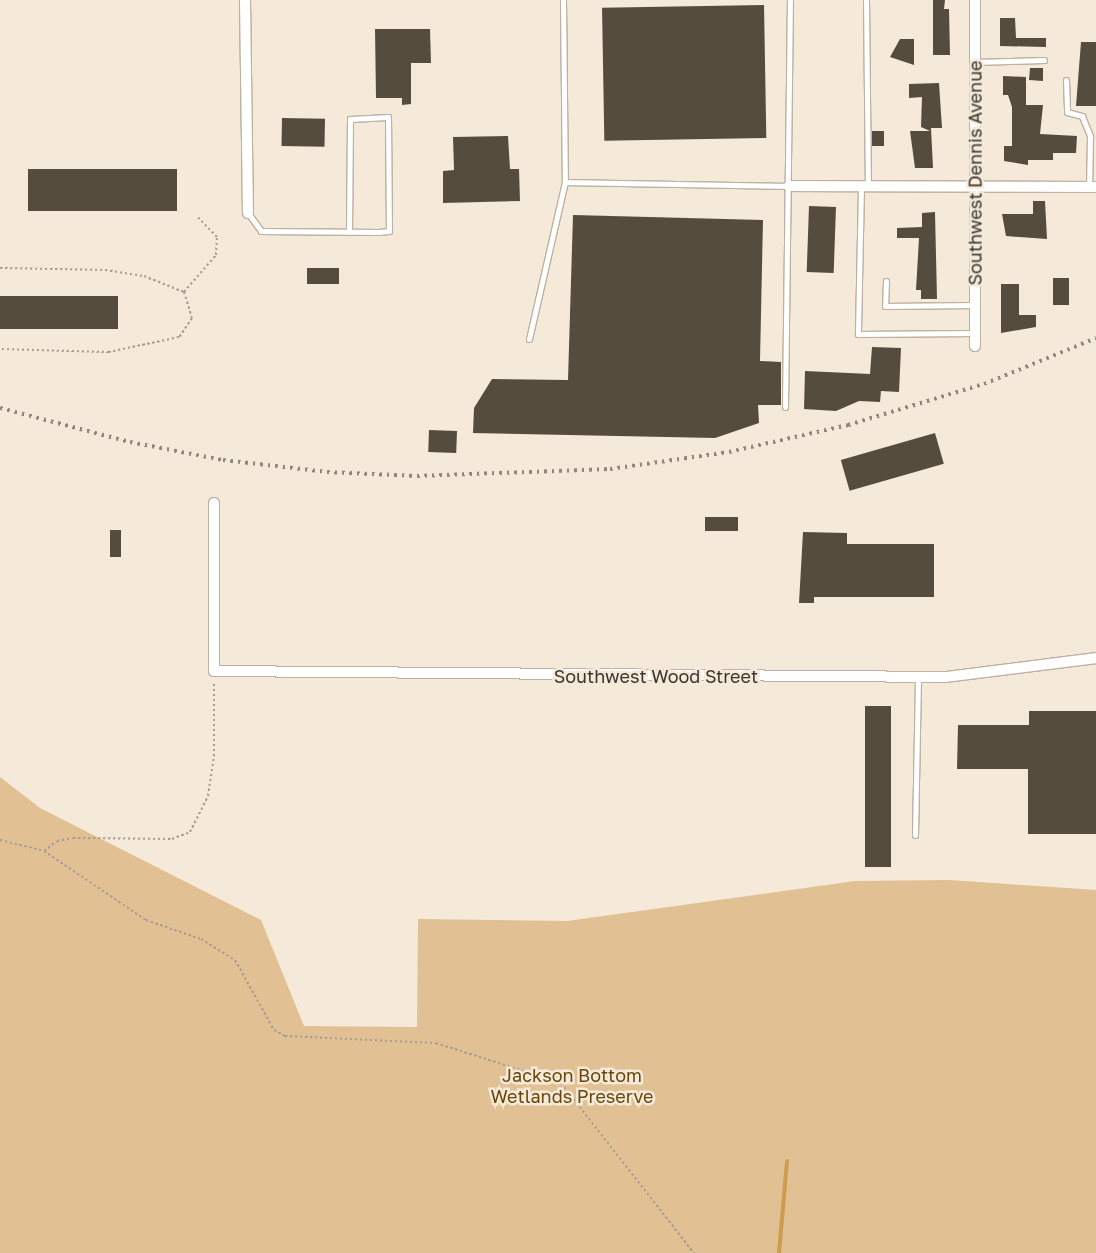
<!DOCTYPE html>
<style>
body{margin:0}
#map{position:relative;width:1096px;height:1253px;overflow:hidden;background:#f5e9d9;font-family:"Golos Text",sans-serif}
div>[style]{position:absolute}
.green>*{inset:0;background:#e1c094}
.stream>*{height:4px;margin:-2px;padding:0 2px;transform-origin:2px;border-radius:2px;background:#cf9b4e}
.building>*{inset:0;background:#564c3e;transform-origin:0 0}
.path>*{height:2px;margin-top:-1px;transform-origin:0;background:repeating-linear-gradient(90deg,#a79e92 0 2.5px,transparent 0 5px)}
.roads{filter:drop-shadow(1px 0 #bcb1a2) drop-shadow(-1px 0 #bcb1a2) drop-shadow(0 1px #bcb1a2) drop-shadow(0 -1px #bcb1a2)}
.service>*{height:5px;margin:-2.5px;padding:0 2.5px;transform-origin:2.5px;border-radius:2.5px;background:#fff}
.minor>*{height:10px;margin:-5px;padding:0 5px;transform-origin:5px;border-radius:5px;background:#fff}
.rail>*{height:4px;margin-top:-2px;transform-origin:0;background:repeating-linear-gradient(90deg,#90887d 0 2.5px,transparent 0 7.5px)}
span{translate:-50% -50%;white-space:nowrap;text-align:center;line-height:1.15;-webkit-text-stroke:5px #f5e9d9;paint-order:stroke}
.street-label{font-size:18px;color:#39352e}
.park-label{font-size:18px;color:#694608}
</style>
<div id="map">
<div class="green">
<div style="clip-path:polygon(0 777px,40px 808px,261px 920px,304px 1026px,417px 1027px,418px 919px,567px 921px,855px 881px,949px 880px,1096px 890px,1096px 1253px,0 1253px)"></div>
</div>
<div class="stream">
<div style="left:779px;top:1253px;width:92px;rotate:-85deg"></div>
</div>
<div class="building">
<div style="clip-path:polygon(933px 0,945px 0,944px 9px,949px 9px,950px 55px,933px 55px)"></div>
<div style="left:764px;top:5px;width:133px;height:162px;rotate:89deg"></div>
<div style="clip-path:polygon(1000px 18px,1015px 18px,1016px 38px,1046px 38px,1046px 47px,1000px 46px)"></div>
<div style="clip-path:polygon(375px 29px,430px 29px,431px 63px,411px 63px,411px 104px,402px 105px,402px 98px,376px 98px)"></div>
<div style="clip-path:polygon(900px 39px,914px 39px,914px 65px,890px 57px)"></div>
<div style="clip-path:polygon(1081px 42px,1096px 42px,1096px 106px,1076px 106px)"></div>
<div style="clip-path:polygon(1030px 68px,1043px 68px,1043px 81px,1029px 80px)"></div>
<div style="clip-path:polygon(1003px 76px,1026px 77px,1026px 105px,1043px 105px,1040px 134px,1077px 136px,1076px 153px,1053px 153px,1053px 160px,1028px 160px,1028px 165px,1004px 161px,1004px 146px,1012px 146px,1012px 107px,1008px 95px,1003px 95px)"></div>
<div style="clip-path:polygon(939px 83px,942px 128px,931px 128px,933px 168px,915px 168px,910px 131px,930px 131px,921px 127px,922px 97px,909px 98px,909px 84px)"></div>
<div style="left:282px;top:118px;width:43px;height:28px;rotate:1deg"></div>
<div style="left:872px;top:131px;width:12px;height:15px"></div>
<div style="clip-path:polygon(508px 136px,510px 169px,519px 169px,520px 201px,443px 203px,443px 171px,454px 170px,453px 137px)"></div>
<div style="left:28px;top:169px;width:149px;height:42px"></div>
<div style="clip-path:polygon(1033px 201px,1045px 201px,1047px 239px,1006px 236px,1002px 214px,1033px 214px)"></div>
<div style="left:809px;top:206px;width:27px;height:66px;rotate:2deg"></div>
<div style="clip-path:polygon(935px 212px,937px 299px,921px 299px,921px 290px,916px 290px,919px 238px,897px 238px,897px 228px,922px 227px,922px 213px)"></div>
<div style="clip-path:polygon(573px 215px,763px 220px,760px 361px,781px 362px,781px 405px,758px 405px,759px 423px,715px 438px,473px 433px,474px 408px,492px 379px,568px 380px)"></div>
<div style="left:307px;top:268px;width:32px;height:16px"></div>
<div style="left:1053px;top:278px;width:16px;height:27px"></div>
<div style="clip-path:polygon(1001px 284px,1019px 284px,1019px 315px,1036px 315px,1036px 327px,1001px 333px)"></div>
<div style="left:0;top:296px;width:118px;height:33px"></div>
<div style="clip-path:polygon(872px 347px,901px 348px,899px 392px,881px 391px,880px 402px,859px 401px,836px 411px,804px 409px,805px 371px,870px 374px)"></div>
<div style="left:429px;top:430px;width:28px;height:22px;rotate:2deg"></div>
<div style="left:935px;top:433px;width:32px;height:98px;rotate:74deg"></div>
<div style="left:705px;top:517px;width:33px;height:14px"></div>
<div style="left:110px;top:530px;width:11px;height:27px"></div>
<div style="clip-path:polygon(803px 532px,847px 533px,847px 544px,934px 544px,934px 597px,814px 597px,814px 603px,799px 603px)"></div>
<div style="left:865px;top:706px;width:26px;height:161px"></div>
<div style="clip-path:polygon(1029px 711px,1096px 711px,1096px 834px,1028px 834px,1028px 769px,957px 769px,958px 725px,1029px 725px)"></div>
</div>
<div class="path">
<div style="left:0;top:268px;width:105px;rotate:1.1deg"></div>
<div style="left:105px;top:270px;width:39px;rotate:9deg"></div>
<div style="left:144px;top:276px;width:43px;rotate:21.8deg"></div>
<div style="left:184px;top:292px;width:27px;rotate:73deg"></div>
<div style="left:192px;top:318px;width:23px;rotate:124deg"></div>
<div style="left:179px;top:337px;width:72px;rotate:167.9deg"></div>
<div style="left:109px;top:352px;width:109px;rotate:-178.4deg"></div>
<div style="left:184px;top:292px;width:49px;rotate:-49.1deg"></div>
<div style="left:216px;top:255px;width:18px;rotate:-87deg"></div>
<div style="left:217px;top:237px;width:28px;rotate:-134deg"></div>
<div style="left:0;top:840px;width:45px;rotate:14deg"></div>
<div style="left:44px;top:851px;width:123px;rotate:34.1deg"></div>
<div style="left:146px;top:920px;width:58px;rotate:19.1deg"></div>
<div style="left:201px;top:939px;width:40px;rotate:32deg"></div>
<div style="left:235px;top:960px;width:80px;rotate:60.9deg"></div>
<div style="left:274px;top:1030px;width:13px;rotate:29deg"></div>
<div style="left:285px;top:1036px;width:151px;rotate:2.7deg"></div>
<div style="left:436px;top:1043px;width:131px;rotate:17.7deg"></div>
<div style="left:561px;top:1083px;width:216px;rotate:52deg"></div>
<div style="left:44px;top:851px;width:16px;rotate:-38deg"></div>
<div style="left:57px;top:841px;width:16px;rotate:-11deg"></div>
<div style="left:73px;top:838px;width:99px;rotate:0.6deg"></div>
<div style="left:172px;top:839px;width:19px;rotate:-21deg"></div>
<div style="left:190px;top:832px;width:40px;rotate:-63.4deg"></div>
<div style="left:208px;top:796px;width:40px;rotate:-81.5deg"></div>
<div style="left:214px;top:756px;width:75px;rotate:-90deg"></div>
</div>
<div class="roads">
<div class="service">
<div style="left:563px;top:0;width:182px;rotate:89.4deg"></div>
<div style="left:866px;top:0;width:186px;rotate:89.4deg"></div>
<div style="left:975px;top:62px;width:69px;rotate:-1.7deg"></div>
<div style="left:1066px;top:80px;width:32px;rotate:88deg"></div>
<div style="left:1067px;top:112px;width:16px;rotate:15deg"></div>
<div style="left:1082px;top:116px;width:22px;rotate:68deg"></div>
<div style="left:1090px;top:136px;width:51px;rotate:91.1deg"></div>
<div style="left:861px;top:187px;width:147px;rotate:91.2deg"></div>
<div style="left:858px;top:334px;width:116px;rotate:-0.5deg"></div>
<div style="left:248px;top:213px;width:22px;rotate:54deg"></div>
<div style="left:261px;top:231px;width:117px;rotate:0.5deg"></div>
<div style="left:378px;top:232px;width:11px;rotate:-5deg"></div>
<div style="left:389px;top:231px;width:114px;rotate:-90.5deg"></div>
<div style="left:388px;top:117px;width:38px;rotate:177deg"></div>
<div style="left:350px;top:119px;width:113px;rotate:90.5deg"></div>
<div style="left:886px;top:281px;width:25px;rotate:92deg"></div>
<div style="left:885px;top:306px;width:89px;rotate:-0.6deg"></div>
<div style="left:529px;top:339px;width:161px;rotate:-77.1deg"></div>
<div style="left:565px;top:182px;width:224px;rotate:1deg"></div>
<div style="left:785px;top:407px;width:407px;rotate:-89.3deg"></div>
<div style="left:915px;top:835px;width:158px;rotate:-88.9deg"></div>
</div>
<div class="minor">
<div style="left:245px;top:0;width:213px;rotate:89.2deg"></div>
<div style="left:789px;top:186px;width:307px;rotate:0.2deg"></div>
<div style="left:975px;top:346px;width:346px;rotate:-90deg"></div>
<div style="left:214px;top:503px;width:168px;rotate:90deg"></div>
<div style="left:214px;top:671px;width:732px;rotate:0.47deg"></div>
<div style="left:946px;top:677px;width:151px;rotate:-7.2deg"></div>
</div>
</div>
<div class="rail">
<div style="left:0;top:408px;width:134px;rotate:14.7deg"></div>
<div style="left:130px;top:442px;width:95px;rotate:11deg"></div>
<div style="left:223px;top:460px;width:105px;rotate:6.6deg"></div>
<div style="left:327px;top:472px;width:90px;rotate:2.5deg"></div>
<div style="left:417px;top:476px;width:193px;rotate:-2.1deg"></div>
<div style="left:610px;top:469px;width:120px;rotate:-8.1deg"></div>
<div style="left:729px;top:452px;width:122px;rotate:-12.8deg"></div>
<div style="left:848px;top:425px;width:142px;rotate:-16.8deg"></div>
<div style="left:984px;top:384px;width:121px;rotate:-22.3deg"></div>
</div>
<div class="street-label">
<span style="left:975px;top:173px;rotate:-90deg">Southwest Dennis Avenue</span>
<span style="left:656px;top:676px">Southwest Wood Street</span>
</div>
<div class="park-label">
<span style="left:572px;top:1086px">Jackson Bottom<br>Wetlands Preserve</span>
</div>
</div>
